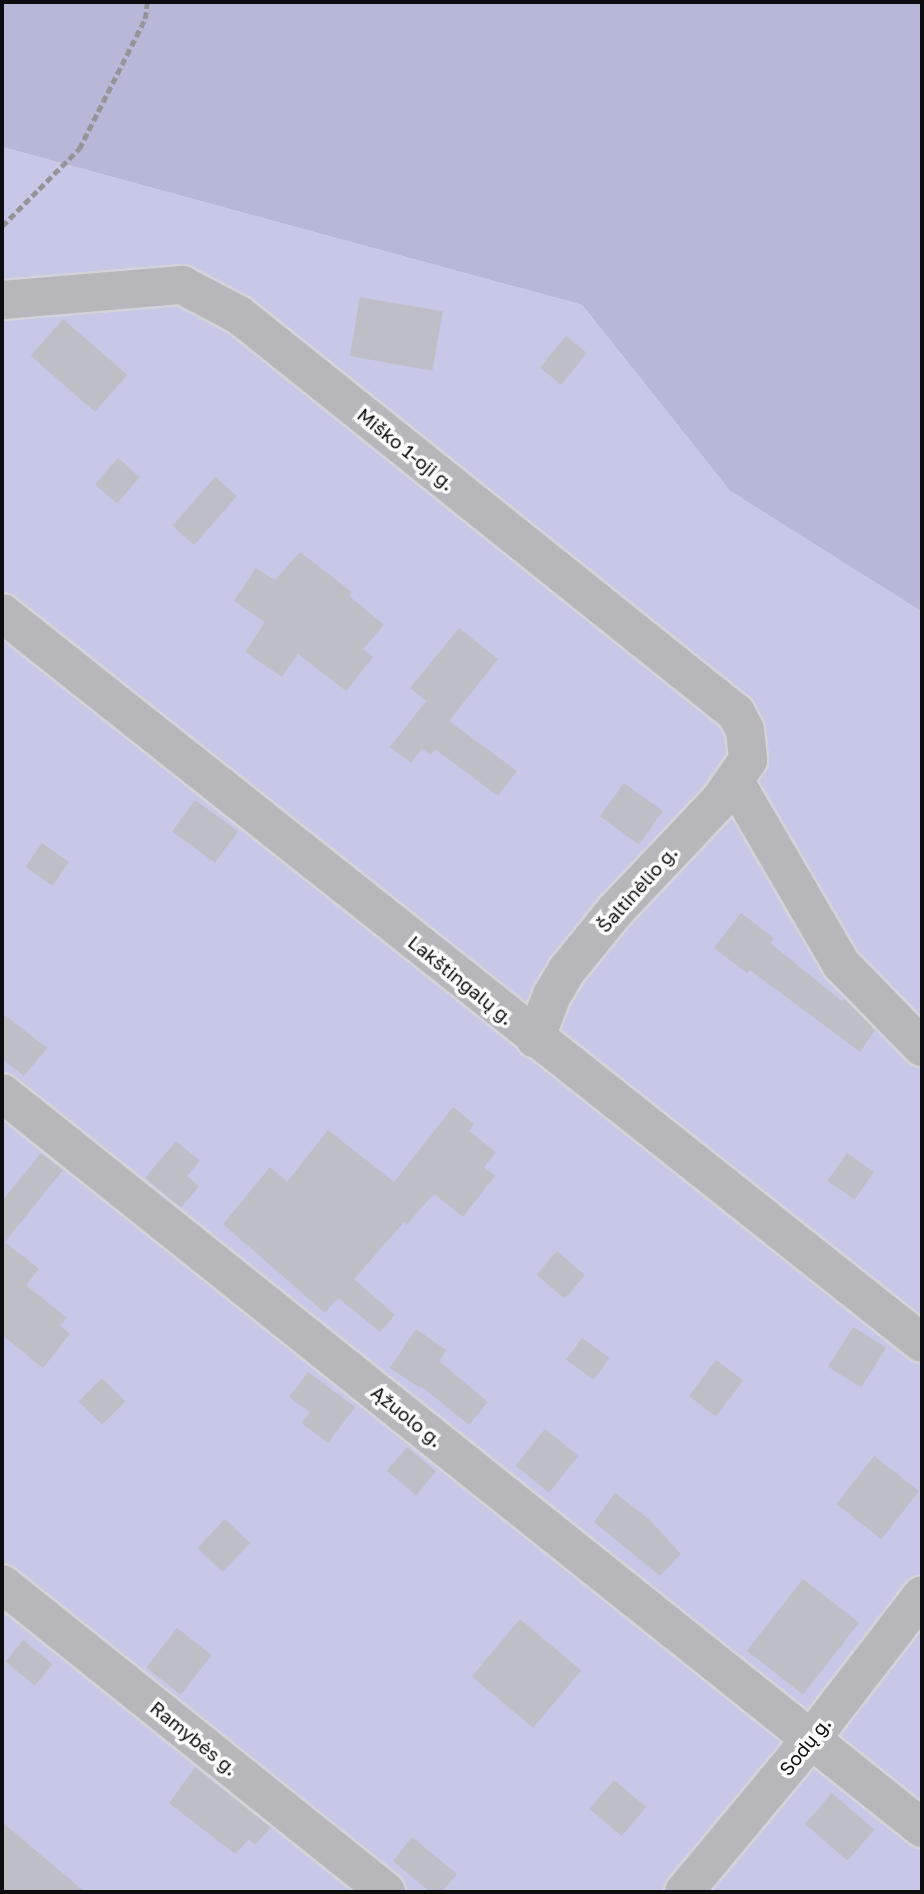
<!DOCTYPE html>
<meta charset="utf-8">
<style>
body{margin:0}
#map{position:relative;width:924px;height:1894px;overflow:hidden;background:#f9f9ff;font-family:"Golos Text",sans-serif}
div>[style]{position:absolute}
.green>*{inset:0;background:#c7c8e7}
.forest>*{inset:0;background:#b7b8d7}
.building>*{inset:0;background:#bebec7;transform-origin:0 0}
.path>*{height:4.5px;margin-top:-2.25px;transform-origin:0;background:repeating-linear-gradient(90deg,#949499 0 7px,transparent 0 10.5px)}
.roads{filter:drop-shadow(2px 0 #d3d3d9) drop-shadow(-2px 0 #d3d3d9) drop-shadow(0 2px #d3d3d9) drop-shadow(0 -2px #d3d3d9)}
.minor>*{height:38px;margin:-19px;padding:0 19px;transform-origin:19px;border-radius:19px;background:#b7b7bb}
span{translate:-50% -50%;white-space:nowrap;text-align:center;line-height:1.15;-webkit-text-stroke:7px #fff;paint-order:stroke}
.street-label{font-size:19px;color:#0d0d10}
.frame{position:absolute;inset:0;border:4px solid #0d0d10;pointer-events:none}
</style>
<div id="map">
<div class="green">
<div style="clip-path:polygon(2px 147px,582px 305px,730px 491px,922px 612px,922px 1892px,2px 1892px)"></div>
</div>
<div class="forest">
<div style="clip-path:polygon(2px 2px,922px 2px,922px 612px,730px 491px,582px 305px,2px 147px)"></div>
</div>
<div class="building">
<div style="left:360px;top:297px;width:84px;height:60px;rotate:10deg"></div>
<div style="left:63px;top:319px;width:85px;height:49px;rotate:41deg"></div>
<div style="left:566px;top:336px;width:27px;height:41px;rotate:39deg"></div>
<div style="left:118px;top:458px;width:29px;height:35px;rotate:41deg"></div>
<div style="left:215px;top:477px;width:29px;height:65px;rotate:41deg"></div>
<div style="clip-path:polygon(300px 552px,352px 592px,349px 596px,384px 625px,363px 649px,373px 657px,346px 691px,298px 654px,282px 677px,245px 652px,265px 622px,234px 601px,256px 568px,275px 580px)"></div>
<div style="clip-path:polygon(459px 628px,498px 659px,449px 721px,517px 771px,498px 796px,435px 749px,431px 755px,422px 749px,411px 763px,390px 747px,426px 701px,410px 688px)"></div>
<div style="left:624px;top:783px;width:48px;height:41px;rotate:36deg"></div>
<div style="left:195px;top:800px;width:53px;height:39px;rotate:36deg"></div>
<div style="left:42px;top:843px;width:33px;height:29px;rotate:35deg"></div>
<div style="clip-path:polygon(741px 913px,774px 938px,770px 943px,842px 1001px,844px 998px,875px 1030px,860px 1052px,750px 970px,747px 973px,714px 948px)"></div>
<div style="clip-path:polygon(2px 1013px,47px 1048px,24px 1076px,2px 1059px)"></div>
<div style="clip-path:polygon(453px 1107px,474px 1124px,469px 1131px,496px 1152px,484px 1167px,495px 1176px,463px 1217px,434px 1194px,406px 1225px,404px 1222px,354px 1279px,395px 1315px,380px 1332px,338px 1298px,325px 1313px,223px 1224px,270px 1167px,287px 1182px,328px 1130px,394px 1182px)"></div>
<div style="clip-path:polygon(176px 1141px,200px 1161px,187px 1176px,199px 1186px,181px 1208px,145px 1178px)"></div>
<div style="clip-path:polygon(41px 1153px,63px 1170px,5px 1242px,39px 1269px,26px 1285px,67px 1318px,60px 1326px,70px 1334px,43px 1368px,2px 1335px,2px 1201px)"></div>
<div style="left:847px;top:1153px;width:33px;height:34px;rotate:35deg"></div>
<div style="left:557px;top:1251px;width:37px;height:31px;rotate:41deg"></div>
<div style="left:853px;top:1327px;width:39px;height:47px;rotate:32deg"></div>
<div style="clip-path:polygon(416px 1329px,446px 1350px,439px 1361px,488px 1402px,469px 1425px,421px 1386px,420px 1388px,390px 1368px)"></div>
<div style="left:582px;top:1338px;width:34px;height:27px;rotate:36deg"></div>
<div style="left:716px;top:1360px;width:34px;height:45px;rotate:37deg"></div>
<div style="clip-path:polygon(308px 1372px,355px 1407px,328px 1443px,301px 1423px,310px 1412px,289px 1397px)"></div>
<div style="left:102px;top:1378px;width:33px;height:33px;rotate:45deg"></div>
<div style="left:545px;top:1429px;width:43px;height:47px;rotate:39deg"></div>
<div style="left:407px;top:1447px;width:38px;height:31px;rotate:40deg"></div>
<div style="left:874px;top:1456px;width:57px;height:61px;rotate:38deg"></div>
<div style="clip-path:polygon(615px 1493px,650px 1520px,681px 1554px,660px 1576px,594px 1522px)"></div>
<div style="left:225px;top:1519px;width:35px;height:40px;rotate:44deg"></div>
<div style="left:803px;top:1579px;width:71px;height:91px;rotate:38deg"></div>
<div style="left:520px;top:1619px;width:80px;height:75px;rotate:40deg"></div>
<div style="left:177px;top:1628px;width:44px;height:50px;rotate:38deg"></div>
<div style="left:23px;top:1640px;width:38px;height:28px;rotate:39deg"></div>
<div style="clip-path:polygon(195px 1767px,271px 1827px,255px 1845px,249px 1839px,235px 1854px,169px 1803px)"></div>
<div style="left:614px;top:1780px;width:42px;height:38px;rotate:40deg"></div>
<div style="left:832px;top:1793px;width:56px;height:41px;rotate:41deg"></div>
<div style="clip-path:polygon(2px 1822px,85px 1892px,2px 1892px)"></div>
<div style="clip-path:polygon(412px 1837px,457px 1874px,442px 1892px,430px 1892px,393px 1861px)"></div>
</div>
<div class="path">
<div style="left:2px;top:226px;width:109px;rotate:-45deg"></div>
<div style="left:79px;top:149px;width:146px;rotate:-63.1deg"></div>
<div style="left:145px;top:19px;width:17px;rotate:-83deg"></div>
</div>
<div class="roads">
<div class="minor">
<div style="left:2px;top:300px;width:181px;rotate:-4.8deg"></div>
<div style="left:182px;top:285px;width:64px;rotate:27.8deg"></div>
<div style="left:239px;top:315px;width:637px;rotate:38.69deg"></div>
<div style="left:736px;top:713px;width:19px;rotate:62deg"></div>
<div style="left:745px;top:730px;width:30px;rotate:84deg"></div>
<div style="left:748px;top:760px;width:49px;rotate:125deg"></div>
<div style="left:720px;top:800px;width:153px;rotate:133.4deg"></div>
<div style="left:615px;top:911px;width:76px;rotate:129.1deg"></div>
<div style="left:567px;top:970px;width:29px;rotate:121deg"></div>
<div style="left:552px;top:995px;width:47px;rotate:111.1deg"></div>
<div style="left:2px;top:613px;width:1174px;rotate:38.43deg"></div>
<div style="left:734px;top:780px;width:213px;rotate:59.8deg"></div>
<div style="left:841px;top:964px;width:116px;rotate:45.7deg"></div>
<div style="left:2px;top:1093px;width:1178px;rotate:38.62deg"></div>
<div style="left:2px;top:1584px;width:492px;rotate:38.7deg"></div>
<div style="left:684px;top:1892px;width:200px;rotate:-50.3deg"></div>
<div style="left:812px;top:1738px;width:180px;rotate:-52.4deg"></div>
</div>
</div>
<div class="street-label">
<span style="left:406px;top:449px;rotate:39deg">Miško 1-oji g.</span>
<span style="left:637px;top:889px;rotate:-48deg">Šaltinėlio g.</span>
<span style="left:461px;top:980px;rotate:39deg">Lakštingalų g.</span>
<span style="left:407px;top:1416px;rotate:39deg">Ąžuolo g.</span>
<span style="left:194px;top:1738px;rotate:39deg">Ramybės g.</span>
<span style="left:805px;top:1746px;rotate:-51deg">Sodų g.</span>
</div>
<div class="frame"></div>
</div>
